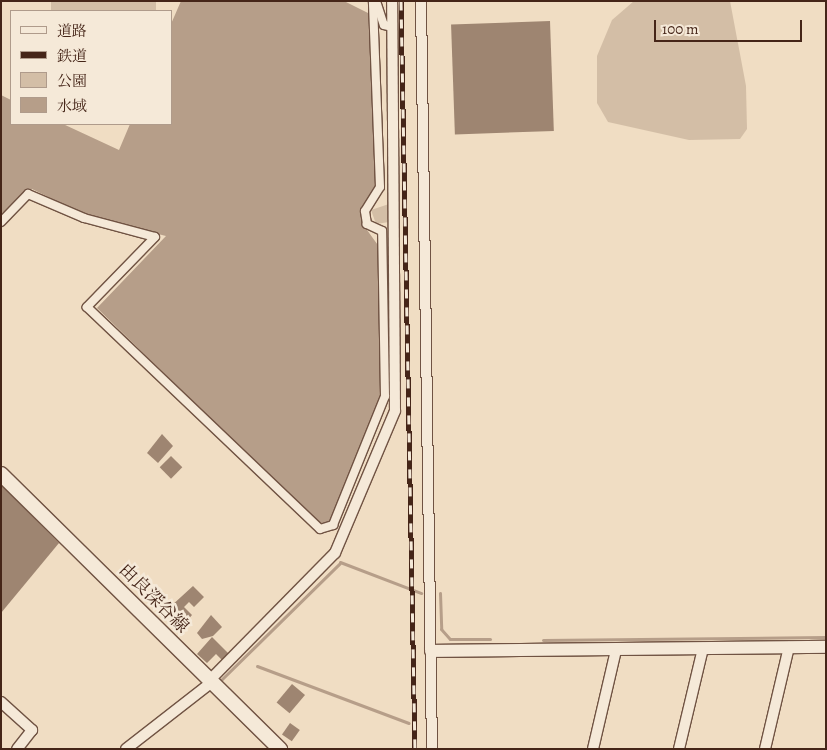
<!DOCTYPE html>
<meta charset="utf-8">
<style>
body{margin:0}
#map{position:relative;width:827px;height:750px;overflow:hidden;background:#f0ddc3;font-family:Alegreya,"Noto Serif JP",serif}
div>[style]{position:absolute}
.green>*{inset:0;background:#d3bea6;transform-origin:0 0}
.water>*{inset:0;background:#b69e89}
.stream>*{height:3px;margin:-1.5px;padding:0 1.5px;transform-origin:1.5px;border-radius:1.5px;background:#b69e89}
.building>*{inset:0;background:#9e8571;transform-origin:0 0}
.roads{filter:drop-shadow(1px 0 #705343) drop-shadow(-1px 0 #705343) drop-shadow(0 1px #705343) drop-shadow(0 -1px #705343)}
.pedestrian>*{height:8px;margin:-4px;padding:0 4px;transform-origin:4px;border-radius:4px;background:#f5e9d8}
.minor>*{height:10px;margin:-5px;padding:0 5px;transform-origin:5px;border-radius:5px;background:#f5e9d8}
.tertiary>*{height:12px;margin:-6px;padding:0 6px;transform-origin:6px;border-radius:6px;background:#f5e9d8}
.secondary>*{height:14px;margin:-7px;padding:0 7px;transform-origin:7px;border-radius:7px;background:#f5e9d8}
.rail>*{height:5px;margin-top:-2.5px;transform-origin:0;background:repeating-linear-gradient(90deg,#f5e9d8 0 9px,#452518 0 18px);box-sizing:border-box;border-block:1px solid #452518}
span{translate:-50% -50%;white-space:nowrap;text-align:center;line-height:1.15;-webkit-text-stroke:5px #f5e9d8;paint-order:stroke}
.street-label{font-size:18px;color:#452518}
.frame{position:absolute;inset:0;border:2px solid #452518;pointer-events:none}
.legend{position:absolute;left:10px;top:10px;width:162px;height:115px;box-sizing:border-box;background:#f5e9d8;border:1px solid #af9b8b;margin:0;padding:6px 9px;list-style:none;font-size:15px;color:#452518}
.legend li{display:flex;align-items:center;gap:10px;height:25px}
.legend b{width:25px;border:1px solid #af9b8b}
.scale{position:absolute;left:654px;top:20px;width:148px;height:22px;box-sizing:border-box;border:2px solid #452518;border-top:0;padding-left:6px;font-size:15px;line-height:18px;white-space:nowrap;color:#452518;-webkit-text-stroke:4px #f5e9d8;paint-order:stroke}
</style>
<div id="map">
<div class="green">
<div style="left:51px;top:1px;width:105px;height:11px"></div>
<div style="clip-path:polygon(634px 1px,730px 1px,746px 86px,747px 129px,740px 139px,689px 140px,608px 122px,597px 103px,597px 56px,612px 20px)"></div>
<div style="clip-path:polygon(389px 204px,389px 222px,376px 224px,371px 210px)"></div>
</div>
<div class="water">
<div style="clip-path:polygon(181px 1px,344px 1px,368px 13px,377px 187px,363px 210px,367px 230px,380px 248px,382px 396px,332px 523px,321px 526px,97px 308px,166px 236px,89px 217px,32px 189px,1px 214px,1px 95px,11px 100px,11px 124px,63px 124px,119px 150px,130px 124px,171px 124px,171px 24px)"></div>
</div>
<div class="stream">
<div style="left:340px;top:562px;width:87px;rotate:20.9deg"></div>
<div style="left:440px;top:593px;width:36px;rotate:88deg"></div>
<div style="left:441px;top:629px;width:13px;rotate:48deg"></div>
<div style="left:450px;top:639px;width:40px"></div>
<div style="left:543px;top:640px;width:283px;rotate:-0.6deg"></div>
<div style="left:257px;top:666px;width:162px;rotate:20.6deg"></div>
<div style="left:222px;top:679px;width:165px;rotate:-44.5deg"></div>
</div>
<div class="building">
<div style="left:550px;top:21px;width:110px;height:99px;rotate:88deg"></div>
<div style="clip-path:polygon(162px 434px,173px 446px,158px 463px,147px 453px)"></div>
<div style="left:171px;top:456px;width:16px;height:16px;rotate:45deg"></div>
<div style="clip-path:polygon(1px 485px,59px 543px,1px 613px)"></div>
<div style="clip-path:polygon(193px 586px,204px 597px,194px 607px,189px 602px,184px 607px,192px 615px,186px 622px,170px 607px)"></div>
<div style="clip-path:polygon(211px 615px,222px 627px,213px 636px,202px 639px,197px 633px)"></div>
<div style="clip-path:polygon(212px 637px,229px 654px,222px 660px,216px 654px,207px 663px,197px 654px)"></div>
<div style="left:292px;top:684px;width:17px;height:24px;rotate:40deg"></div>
<div style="left:290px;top:723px;width:12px;height:14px;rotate:35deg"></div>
</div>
<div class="roads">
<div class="pedestrian">
<div style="left:376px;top:1px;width:25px;rotate:72deg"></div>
<div style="left:384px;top:25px;width:8px;rotate:14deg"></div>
<div style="left:1px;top:222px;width:39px;rotate:-46deg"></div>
<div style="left:28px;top:194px;width:61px;rotate:23.2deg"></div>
<div style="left:84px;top:218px;width:73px;rotate:15deg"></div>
<div style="left:155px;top:237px;width:98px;rotate:134.2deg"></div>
<div style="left:87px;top:307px;width:322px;rotate:43.6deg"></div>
<div style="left:320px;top:529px;width:14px;rotate:-17deg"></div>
<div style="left:333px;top:525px;width:139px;rotate:-68deg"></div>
<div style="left:385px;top:396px;width:165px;rotate:-91deg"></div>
<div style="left:382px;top:231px;width:17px;rotate:-155deg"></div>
<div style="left:367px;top:224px;width:13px;rotate:-99deg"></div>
<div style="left:365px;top:211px;width:28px;rotate:-58deg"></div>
<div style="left:380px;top:187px;width:186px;rotate:-92.2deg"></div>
</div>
<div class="minor">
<div style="left:421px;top:1px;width:748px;rotate:89.16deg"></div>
<div style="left:210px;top:680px;width:178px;rotate:-45.5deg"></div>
<div style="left:335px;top:553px;width:154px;rotate:-67.1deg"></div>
<div style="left:395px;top:411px;width:410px;rotate:-90.4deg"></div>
<div style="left:1px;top:702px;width:42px;rotate:42.1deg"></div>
<div style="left:32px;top:730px;width:24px;rotate:128deg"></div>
<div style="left:126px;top:749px;width:109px;rotate:-37.9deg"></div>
<div style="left:593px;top:749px;width:102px;rotate:-76.9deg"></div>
<div style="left:679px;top:749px;width:104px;rotate:-76.6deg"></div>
<div style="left:765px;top:749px;width:105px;rotate:-76.8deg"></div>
</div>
<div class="tertiary">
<div style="left:431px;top:651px;width:395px;rotate:-0.6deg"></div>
</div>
<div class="secondary">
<div style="left:1px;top:474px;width:392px;rotate:44.6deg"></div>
</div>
</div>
<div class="rail">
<div style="left:401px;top:1px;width:748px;rotate:88.93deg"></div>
</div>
<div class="street-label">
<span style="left:154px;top:598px;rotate:45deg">由良深谷線</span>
</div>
<div class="frame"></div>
<ul class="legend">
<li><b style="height:6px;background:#f5e9d8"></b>道路</li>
<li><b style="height:6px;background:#452518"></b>鉄道</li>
<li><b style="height:14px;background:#d3bea6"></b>公園</li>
<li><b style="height:14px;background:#b69e89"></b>水域</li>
</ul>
<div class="scale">100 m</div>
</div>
